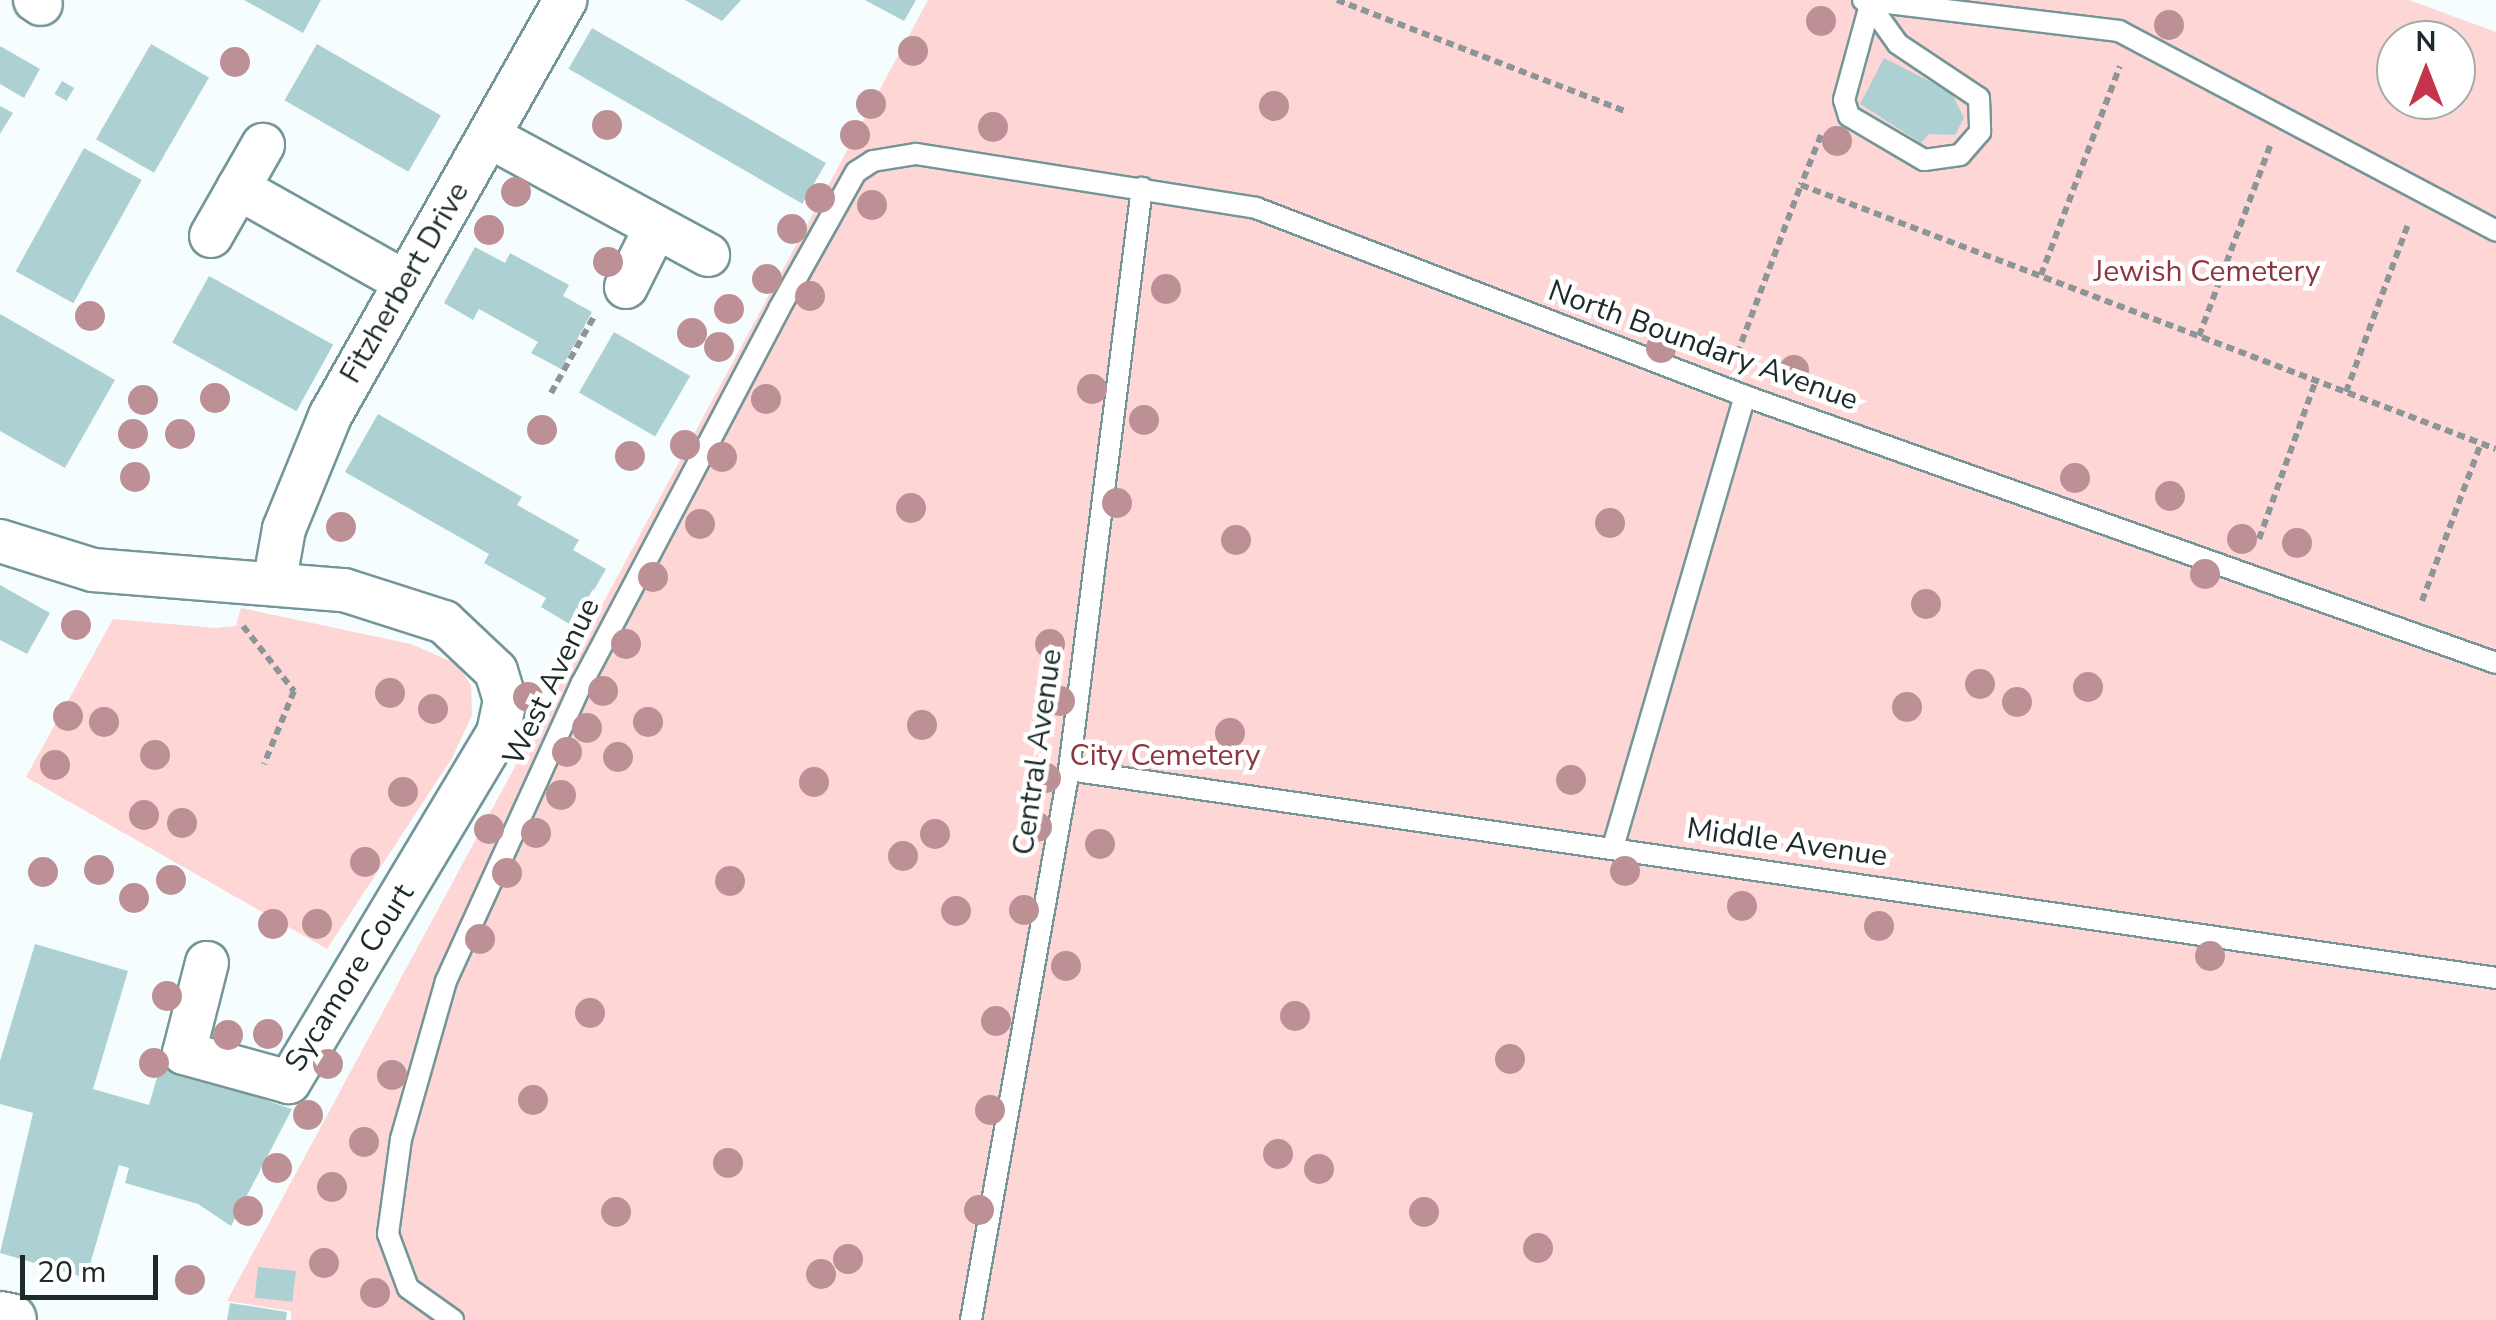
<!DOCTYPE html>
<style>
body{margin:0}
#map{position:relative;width:2496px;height:1320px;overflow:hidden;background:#f6fdfe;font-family:"Nunito Sans",sans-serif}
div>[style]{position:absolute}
.green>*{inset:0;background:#fed6d6}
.building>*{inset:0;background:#add1d3;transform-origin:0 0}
.path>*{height:6px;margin-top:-3px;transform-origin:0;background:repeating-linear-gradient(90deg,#8c9697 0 8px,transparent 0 13px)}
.roads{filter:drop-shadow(2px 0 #749698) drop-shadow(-2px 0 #749698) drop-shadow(0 2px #749698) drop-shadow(0 -2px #749698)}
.service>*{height:20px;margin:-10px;padding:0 10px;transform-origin:10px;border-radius:10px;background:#fff}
.minor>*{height:42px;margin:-21px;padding:0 21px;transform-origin:21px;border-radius:21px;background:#fff}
.tertiary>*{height:52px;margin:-26px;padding:0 26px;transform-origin:26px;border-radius:26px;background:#fff}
.trees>*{width:30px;height:30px;margin:-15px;border-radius:50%;background:#bc9095}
span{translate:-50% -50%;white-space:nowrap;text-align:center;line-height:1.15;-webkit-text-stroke:9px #fff;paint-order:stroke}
.park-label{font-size:30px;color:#8d363f}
.street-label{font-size:30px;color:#1c2a2b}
.north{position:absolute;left:2376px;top:20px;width:100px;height:100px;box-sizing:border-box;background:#fff;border:2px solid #a4aaaa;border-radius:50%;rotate:0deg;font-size:28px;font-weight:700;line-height:40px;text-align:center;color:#1c2a2b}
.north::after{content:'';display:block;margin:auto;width:35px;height:45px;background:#c4344a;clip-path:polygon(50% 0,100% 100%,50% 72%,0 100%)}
.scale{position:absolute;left:20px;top:1255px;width:138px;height:45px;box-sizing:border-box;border:5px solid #1c2a2b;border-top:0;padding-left:12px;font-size:30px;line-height:35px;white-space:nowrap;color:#1c2a2b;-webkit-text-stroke:8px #fff;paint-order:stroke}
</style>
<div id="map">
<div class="green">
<div style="clip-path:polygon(evenodd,928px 0,2409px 0,2496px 32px,2496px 1320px,291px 1320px,291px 1311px,227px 1301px,928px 0,2396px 40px,2456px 40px,2456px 100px,2396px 100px,2396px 40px)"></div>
<div style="clip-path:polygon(241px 608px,411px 644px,457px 664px,471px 685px,472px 715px,452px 758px,327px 949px,26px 777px,113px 619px,216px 628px,236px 626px)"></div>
</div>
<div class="building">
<div style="clip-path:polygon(244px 0,321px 0,303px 33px)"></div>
<div style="clip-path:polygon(685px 0,741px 0,722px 21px)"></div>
<div style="clip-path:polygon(865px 0,916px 0,904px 21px)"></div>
<div style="left:592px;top:28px;width:270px;height:47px;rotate:30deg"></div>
<div style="left:151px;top:44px;width:67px;height:110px;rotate:30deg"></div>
<div style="left:317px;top:44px;width:143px;height:65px;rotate:30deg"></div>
<div style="clip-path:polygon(0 46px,40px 69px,24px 98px,0 84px)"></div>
<div style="clip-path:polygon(1884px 58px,1951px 92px,1964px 118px,1955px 135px,1929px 134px,1921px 143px,1860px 104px)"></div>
<div style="left:62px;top:81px;width:14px;height:15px;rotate:30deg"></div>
<div style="clip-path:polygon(0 106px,13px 113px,0 134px)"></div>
<div style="left:84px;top:148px;width:66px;height:141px;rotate:29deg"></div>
<div style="clip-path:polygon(475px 247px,505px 263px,510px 253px,569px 285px,563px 296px,592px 312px,561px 369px,531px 353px,538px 342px,479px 309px,473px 320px,444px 303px)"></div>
<div style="left:209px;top:276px;width:142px;height:76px;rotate:29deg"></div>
<div style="clip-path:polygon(0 314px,115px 380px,65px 468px,0 431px)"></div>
<div style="left:614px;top:332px;width:88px;height:70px;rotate:30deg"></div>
<div style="clip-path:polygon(378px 414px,522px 497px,517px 505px,579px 540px,573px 550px,606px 569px,573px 626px,541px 607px,546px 598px,484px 563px,489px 554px,345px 472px)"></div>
<div style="clip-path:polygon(0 585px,50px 613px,27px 654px,0 640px)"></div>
<div style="clip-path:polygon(35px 944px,128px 971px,93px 1089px,149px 1105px,161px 1064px,292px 1109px,231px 1226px,198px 1204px,125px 1183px,129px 1168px,119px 1165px,86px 1278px,0 1253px,33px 1113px,0 1104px,0 1061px)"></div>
<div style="left:258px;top:1267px;width:38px;height:31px;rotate:6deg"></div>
<div style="clip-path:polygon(230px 1303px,287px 1312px,286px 1320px,227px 1320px)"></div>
</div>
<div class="path">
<div style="left:1337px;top:0;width:308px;rotate:21.1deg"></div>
<div style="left:1821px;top:135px;width:54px;rotate:111.8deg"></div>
<div style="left:1801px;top:185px;width:743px;rotate:20.8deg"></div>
<div style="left:2041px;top:275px;width:223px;rotate:-69.3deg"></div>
<div style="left:2199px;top:336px;width:203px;rotate:-69.5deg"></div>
<div style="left:1737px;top:354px;width:181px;rotate:-69.3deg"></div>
<div style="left:2346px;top:392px;width:181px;rotate:-69.7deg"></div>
<div style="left:551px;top:393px;width:90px;rotate:-60.6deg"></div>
<div style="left:2259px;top:539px;width:169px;rotate:-70.3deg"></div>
<div style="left:2422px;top:601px;width:169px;rotate:-69.5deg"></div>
<div style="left:243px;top:626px;width:83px;rotate:51.9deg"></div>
<div style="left:294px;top:691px;width:79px;rotate:112.3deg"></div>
</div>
<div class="roads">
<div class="service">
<div style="left:1863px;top:0;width:258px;rotate:6.9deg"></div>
<div style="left:2119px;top:31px;width:427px;rotate:27.9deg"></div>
<div style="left:1870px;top:5px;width:48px;rotate:54.3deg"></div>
<div style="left:1898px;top:44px;width:97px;rotate:33.7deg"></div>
<div style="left:1979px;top:98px;width:34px;rotate:88deg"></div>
<div style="left:1980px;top:132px;width:30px;rotate:131deg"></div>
<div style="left:1960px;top:155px;width:36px;rotate:172deg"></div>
<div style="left:1924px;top:160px;width:87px;rotate:-149.6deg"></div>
<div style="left:1849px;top:116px;width:17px;rotate:-107deg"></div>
<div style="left:1844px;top:100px;width:98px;rotate:-74.7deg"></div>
<div style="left:1069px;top:770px;width:1442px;rotate:8.29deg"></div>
<div style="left:1613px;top:847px;width:470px;rotate:-73.7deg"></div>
<div style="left:453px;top:1320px;width:55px;rotate:-144.6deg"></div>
<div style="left:408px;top:1288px;width:58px;rotate:-110.3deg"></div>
<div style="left:388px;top:1234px;width:96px;rotate:-82.2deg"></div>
<div style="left:401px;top:1139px;width:164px;rotate:-74.1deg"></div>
<div style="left:446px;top:981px;width:328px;rotate:-65.5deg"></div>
<div style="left:582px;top:683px;width:423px;rotate:-62.2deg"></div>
<div style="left:779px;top:309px;width:157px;rotate:-60.7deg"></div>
<div style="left:856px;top:172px;width:20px;rotate:-33deg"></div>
<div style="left:873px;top:161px;width:44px;rotate:-9.2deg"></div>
<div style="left:916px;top:154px;width:344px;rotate:9deg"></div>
<div style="left:1256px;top:208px;width:524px;rotate:21.03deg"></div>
<div style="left:1745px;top:396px;width:797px;rotate:19.57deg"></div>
<div style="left:971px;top:1320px;width:559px;rotate:-79.9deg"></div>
<div style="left:1069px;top:770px;width:587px;rotate:-82.85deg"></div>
</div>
<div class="minor">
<div style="left:35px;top:0;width:7px;rotate:34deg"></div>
<div style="left:490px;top:137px;width:248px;rotate:28.4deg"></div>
<div style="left:238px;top:188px;width:189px;rotate:29.4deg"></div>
<div style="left:211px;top:236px;width:105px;rotate:-60.3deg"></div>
<div style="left:626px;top:287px;width:67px;rotate:-63.4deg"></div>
<div style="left:0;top:541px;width:97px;rotate:17.3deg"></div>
<div style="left:93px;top:570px;width:252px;rotate:4.6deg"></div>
<div style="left:344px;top:590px;width:105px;rotate:17.7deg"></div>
<div style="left:444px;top:622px;width:71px;rotate:43.3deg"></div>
<div style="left:496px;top:671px;width:30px;rotate:73deg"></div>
<div style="left:505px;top:700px;width:34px;rotate:102deg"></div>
<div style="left:498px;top:733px;width:407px;rotate:120.9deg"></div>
<div style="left:289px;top:1082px;width:109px;rotate:-164.6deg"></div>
<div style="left:184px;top:1053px;width:93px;rotate:-75.7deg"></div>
<div style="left:275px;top:579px;width:51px;rotate:-79.8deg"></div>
<div style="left:284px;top:529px;width:122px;rotate:-67.8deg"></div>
<div style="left:330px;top:416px;width:478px;rotate:-60.5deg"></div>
</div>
<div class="tertiary">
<div style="left:0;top:1318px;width:10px;rotate:11deg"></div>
</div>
</div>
<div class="trees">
<div style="left:1821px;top:21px"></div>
<div style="left:2169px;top:25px"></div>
<div style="left:913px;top:51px"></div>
<div style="left:235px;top:62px"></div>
<div style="left:871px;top:104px"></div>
<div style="left:1274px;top:106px"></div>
<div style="left:607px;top:125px"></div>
<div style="left:993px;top:127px"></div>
<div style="left:855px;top:135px"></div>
<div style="left:1837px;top:141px"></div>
<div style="left:516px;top:192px"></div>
<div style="left:820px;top:198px"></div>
<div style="left:872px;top:205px"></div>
<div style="left:792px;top:229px"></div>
<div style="left:489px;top:230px"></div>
<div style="left:608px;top:262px"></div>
<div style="left:767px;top:279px"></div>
<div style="left:1166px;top:289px"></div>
<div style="left:810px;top:296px"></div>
<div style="left:729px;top:309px"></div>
<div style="left:90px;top:316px"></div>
<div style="left:692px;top:333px"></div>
<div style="left:719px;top:347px"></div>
<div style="left:1661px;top:348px"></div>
<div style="left:1794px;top:370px"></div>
<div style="left:1092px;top:389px"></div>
<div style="left:215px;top:398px"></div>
<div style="left:766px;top:399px"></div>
<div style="left:143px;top:400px"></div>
<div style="left:1144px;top:420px"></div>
<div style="left:542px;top:430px"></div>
<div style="left:133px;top:434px"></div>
<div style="left:180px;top:434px"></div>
<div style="left:685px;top:445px"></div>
<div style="left:630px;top:456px"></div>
<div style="left:722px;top:457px"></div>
<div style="left:135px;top:477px"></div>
<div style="left:2075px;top:478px"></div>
<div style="left:2170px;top:496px"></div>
<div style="left:1117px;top:503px"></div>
<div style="left:911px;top:508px"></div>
<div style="left:1610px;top:523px"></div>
<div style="left:700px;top:524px"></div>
<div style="left:341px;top:527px"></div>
<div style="left:2242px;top:539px"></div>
<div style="left:1236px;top:540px"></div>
<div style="left:2297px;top:543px"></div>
<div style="left:2205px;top:574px"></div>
<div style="left:653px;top:577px"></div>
<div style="left:1926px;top:604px"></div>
<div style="left:76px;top:625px"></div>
<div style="left:626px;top:644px"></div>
<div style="left:1050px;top:644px"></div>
<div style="left:1980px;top:684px"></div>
<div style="left:2088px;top:687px"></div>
<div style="left:603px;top:691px"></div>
<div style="left:390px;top:693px"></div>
<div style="left:528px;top:697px"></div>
<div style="left:1060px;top:701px"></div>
<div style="left:2017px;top:702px"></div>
<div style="left:1907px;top:707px"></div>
<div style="left:433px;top:709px"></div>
<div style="left:68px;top:716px"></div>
<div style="left:104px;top:722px"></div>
<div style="left:648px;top:722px"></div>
<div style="left:922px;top:725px"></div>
<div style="left:587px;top:728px"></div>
<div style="left:1230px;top:733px"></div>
<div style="left:567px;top:752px"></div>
<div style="left:155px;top:755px"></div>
<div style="left:618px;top:757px"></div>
<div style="left:55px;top:765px"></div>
<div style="left:1046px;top:778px"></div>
<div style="left:1571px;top:780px"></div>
<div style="left:814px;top:782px"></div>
<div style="left:403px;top:792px"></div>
<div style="left:561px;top:795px"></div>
<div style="left:144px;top:815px"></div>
<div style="left:182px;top:823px"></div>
<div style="left:1037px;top:827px"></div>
<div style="left:489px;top:829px"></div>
<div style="left:536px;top:833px"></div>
<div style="left:935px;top:834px"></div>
<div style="left:1100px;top:844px"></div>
<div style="left:903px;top:856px"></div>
<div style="left:365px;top:862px"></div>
<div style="left:99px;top:870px"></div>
<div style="left:1625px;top:871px"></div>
<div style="left:43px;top:872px"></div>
<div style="left:507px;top:873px"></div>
<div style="left:171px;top:880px"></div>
<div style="left:730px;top:881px"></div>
<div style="left:134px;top:898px"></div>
<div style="left:1742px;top:906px"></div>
<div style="left:1024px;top:910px"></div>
<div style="left:956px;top:911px"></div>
<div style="left:273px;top:924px"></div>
<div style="left:317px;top:924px"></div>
<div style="left:1879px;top:926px"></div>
<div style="left:480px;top:939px"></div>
<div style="left:2210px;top:956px"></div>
<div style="left:1066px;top:966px"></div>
<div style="left:167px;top:996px"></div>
<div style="left:590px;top:1013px"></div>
<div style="left:1295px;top:1016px"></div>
<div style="left:996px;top:1021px"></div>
<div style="left:268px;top:1034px"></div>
<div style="left:228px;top:1035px"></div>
<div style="left:1510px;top:1059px"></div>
<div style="left:154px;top:1063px"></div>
<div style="left:328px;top:1064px"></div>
<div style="left:392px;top:1075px"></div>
<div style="left:533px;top:1100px"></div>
<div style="left:990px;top:1110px"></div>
<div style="left:308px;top:1115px"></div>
<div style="left:364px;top:1142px"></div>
<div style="left:1278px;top:1154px"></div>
<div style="left:728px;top:1163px"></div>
<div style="left:277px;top:1168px"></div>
<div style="left:1319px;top:1169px"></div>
<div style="left:332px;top:1187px"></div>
<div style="left:979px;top:1210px"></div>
<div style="left:248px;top:1211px"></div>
<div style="left:616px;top:1212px"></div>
<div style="left:1424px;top:1212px"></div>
<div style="left:1538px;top:1248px"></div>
<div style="left:848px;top:1259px"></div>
<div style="left:324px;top:1263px"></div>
<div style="left:821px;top:1274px"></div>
<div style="left:190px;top:1280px"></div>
<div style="left:375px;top:1293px"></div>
</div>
<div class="park-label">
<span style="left:2207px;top:272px">Jewish Cemetery</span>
<span style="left:1165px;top:756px">City Cemetery</span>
</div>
<div class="street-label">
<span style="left:405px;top:283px;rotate:-60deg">Fitzherbert Drive</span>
<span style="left:1703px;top:346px;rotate:20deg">North Boundary Avenue</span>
<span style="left:552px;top:682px;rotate:-64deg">West Avenue</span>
<span style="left:1038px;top:752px;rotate:-82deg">Central Avenue</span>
<span style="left:1787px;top:843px;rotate:8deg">Middle Avenue</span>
<span style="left:350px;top:978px;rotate:-58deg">Sycamore Court</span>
</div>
<div class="north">N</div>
<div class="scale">20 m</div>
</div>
